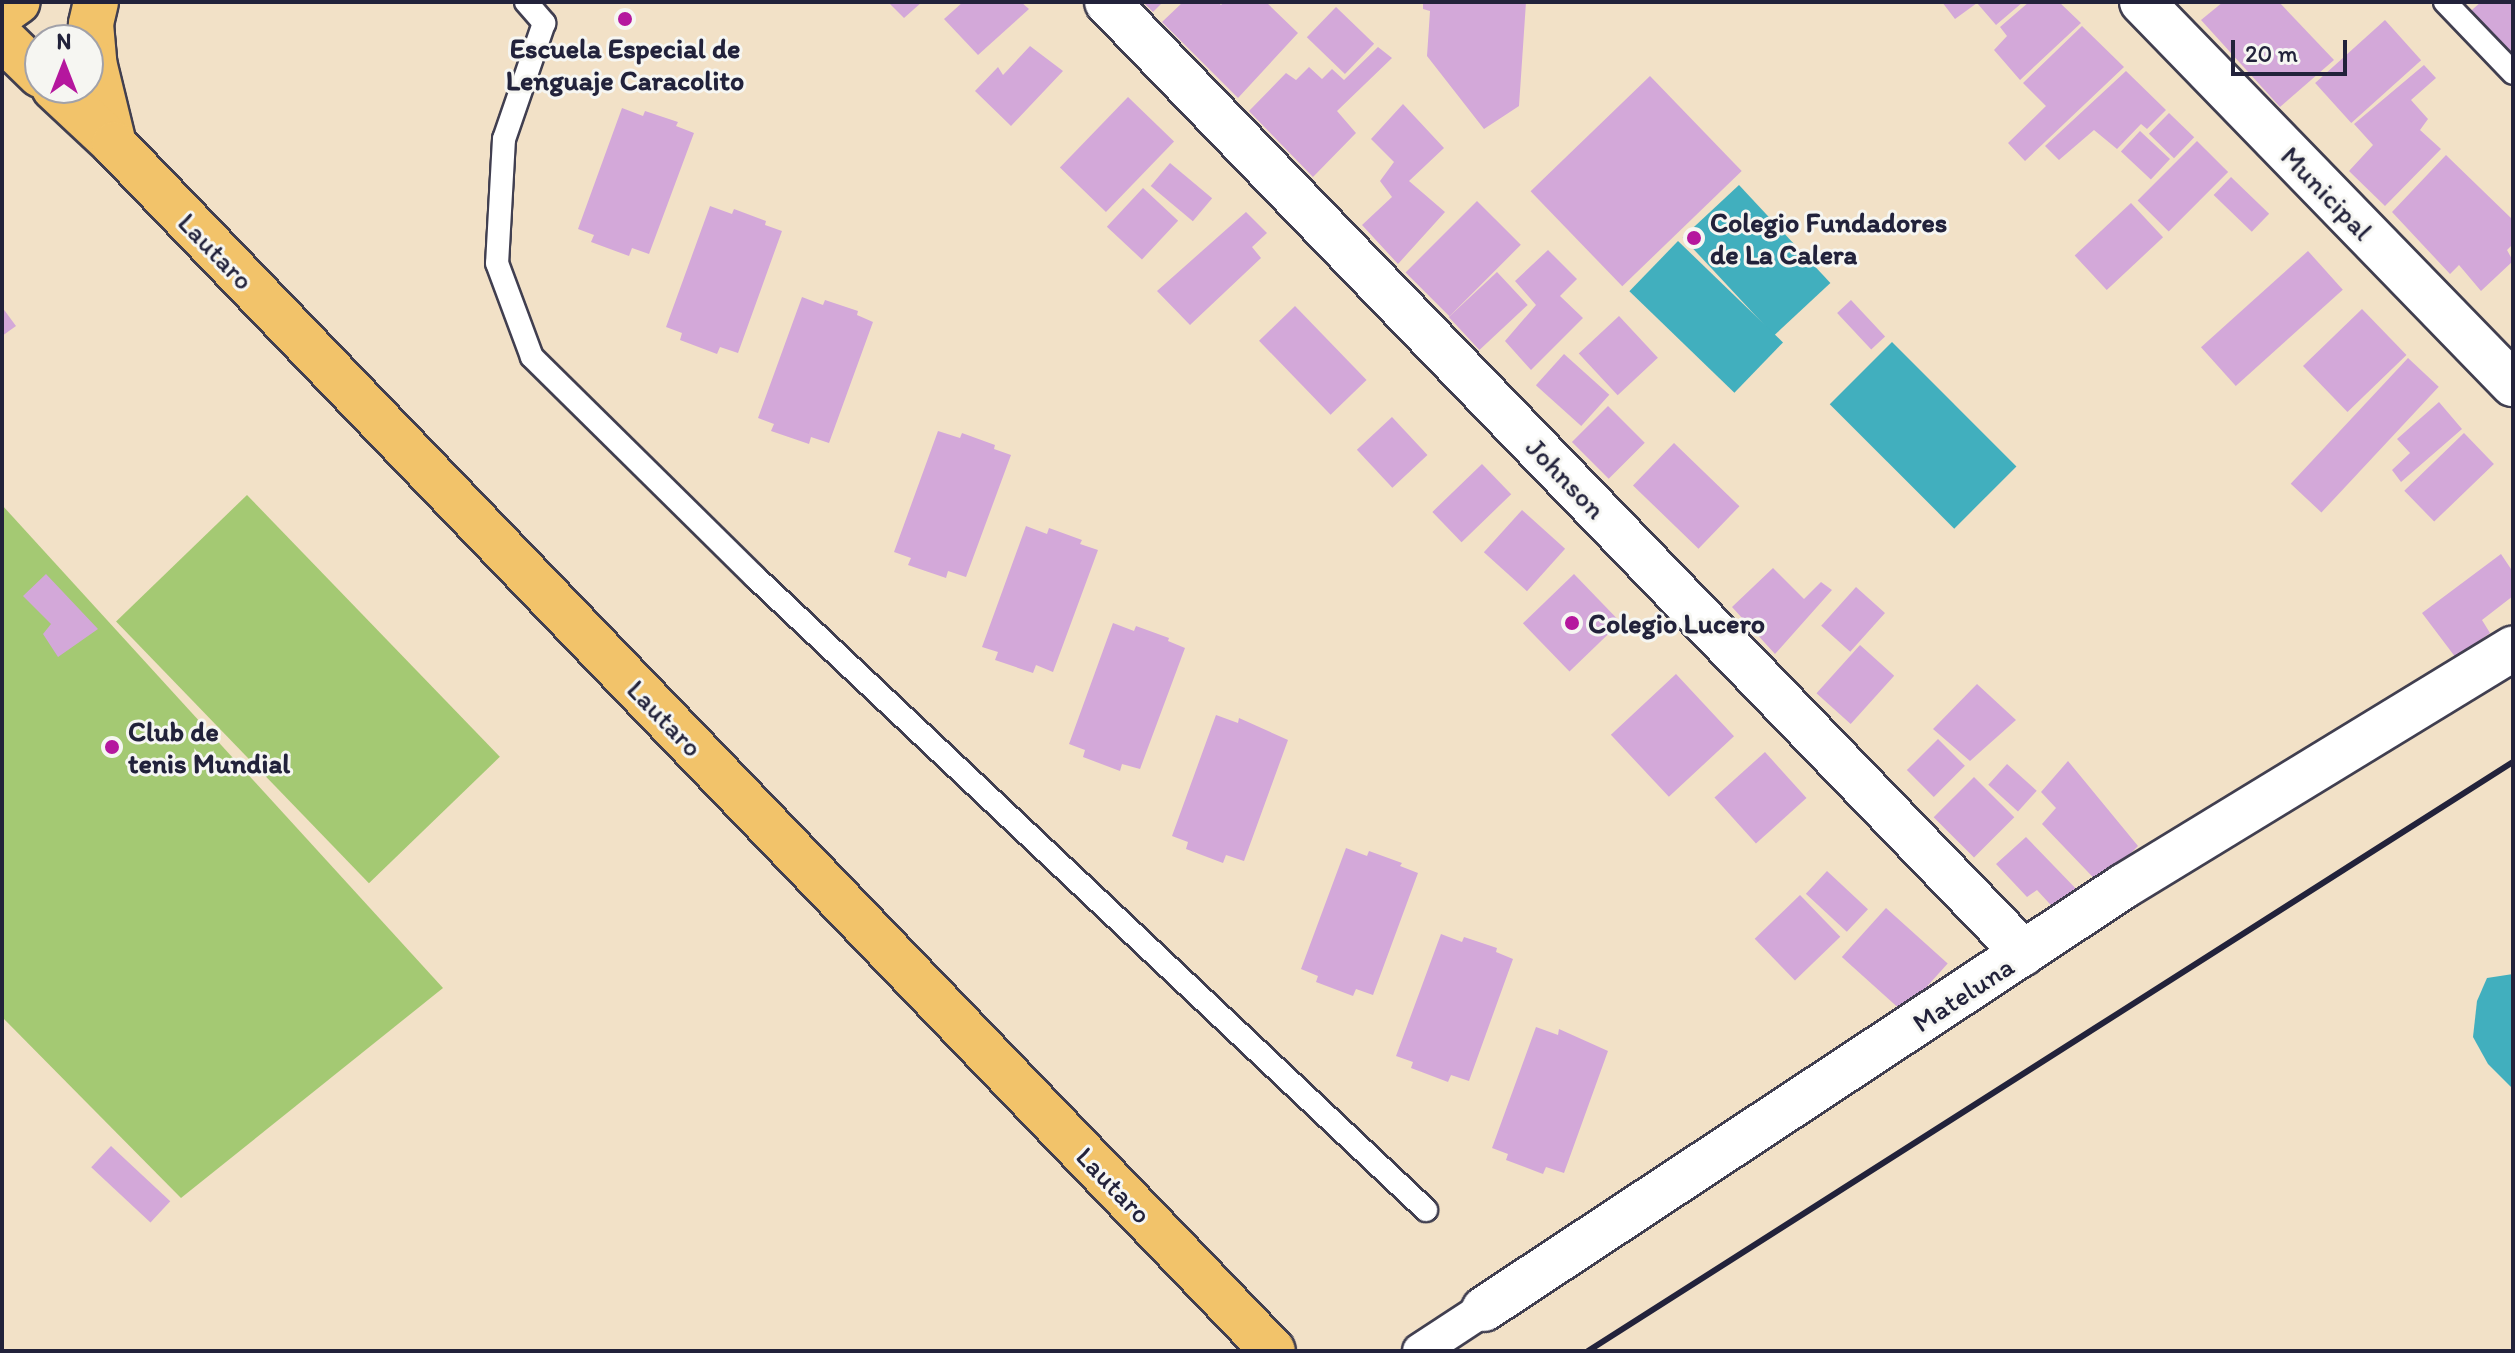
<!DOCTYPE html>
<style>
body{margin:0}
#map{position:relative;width:2515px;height:1353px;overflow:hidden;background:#f2e1c7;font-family:Itim,sans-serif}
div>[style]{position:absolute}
.green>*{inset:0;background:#a4c973;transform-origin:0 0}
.water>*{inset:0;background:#41afbe;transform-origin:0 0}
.building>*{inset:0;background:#d3a8d9;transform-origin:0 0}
.roads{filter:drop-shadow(2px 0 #413f50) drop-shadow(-2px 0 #413f50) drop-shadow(0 2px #413f50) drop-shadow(0 -2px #413f50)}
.service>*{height:22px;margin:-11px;padding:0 11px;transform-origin:11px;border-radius:11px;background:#fff}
.pedestrian>*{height:34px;margin:-17px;padding:0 17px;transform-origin:17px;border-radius:17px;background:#fff}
.minor>*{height:44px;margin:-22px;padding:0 22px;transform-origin:22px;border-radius:22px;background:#fff}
.primary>*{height:44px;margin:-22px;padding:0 22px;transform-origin:22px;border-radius:22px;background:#f2c36a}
.rail>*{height:6px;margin:-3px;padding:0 3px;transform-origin:3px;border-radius:3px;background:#22223b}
.dots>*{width:22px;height:22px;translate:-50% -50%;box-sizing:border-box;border:4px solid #f6f6f2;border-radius:50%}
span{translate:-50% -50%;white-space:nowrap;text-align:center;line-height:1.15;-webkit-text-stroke:6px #f6f6f2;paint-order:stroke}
.poi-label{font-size:28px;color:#22223b;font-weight:700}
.left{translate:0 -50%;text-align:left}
.street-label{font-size:28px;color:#22223b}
.frame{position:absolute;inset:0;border:4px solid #22223b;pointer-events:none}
.north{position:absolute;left:24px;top:24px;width:80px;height:80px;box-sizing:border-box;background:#f6f6f2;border:2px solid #a1a1a9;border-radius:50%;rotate:0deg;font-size:22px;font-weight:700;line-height:32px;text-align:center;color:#22223b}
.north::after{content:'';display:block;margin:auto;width:28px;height:36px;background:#b5179e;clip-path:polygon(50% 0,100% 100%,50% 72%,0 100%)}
.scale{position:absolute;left:2231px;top:40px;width:116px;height:36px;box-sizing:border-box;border:4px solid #22223b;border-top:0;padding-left:10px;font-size:24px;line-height:28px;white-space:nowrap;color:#22223b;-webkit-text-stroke:6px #f6f6f2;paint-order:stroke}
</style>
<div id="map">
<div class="green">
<div style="left:247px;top:495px;width:364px;height:182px;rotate:46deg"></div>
<div style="clip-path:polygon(2px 505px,443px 988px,181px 1198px,2px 1017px)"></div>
</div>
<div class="water">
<div style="left:1739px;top:185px;width:134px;height:77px;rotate:47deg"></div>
<div style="left:1678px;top:241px;width:146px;height:70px;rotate:44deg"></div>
<div style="left:1892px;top:342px;width:176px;height:88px;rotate:45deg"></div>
<div style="clip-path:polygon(2513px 974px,2513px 1089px,2488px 1064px,2473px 1037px,2477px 1001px,2487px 978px)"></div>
</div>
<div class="building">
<div style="clip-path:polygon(888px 2px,922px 2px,904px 18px)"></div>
<div style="clip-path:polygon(963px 2px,1021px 2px,1029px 9px,978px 55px,944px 19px)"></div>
<div style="clip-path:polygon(1143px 2px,1163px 2px,1153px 12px)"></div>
<div style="clip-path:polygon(1183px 2px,1217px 2px,1221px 5px,1224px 2px,1266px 2px,1298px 33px,1238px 98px,1162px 22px)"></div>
<div style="clip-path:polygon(1423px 2px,1526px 2px,1519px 106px,1484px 129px,1427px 56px,1430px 11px,1423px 9px)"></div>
<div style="clip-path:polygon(1942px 2px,2023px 2px,1996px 25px,1977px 3px,1955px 19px)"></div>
<div style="clip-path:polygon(2029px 2px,2059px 2px,2081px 23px,2020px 80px,1994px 50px,2007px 36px,2000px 27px)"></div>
<div style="clip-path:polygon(2223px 2px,2279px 2px,2334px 60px,2280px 107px,2201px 20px)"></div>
<div style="clip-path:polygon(2481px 2px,2513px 2px,2513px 63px,2465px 16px)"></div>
<div style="left:1336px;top:7px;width:53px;height:42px;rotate:44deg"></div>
<div style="left:2385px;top:20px;width:54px;height:94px;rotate:48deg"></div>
<div style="clip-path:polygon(2082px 26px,2124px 67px,2025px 161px,2008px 143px,2046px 106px,2023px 83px)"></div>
<div style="clip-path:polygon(1030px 46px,1063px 71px,1011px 126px,975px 91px,998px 67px,1003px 75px)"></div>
<div style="clip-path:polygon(1378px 47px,1392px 58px,1337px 111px,1356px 133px,1313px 177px,1249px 111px,1286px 73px,1296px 80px,1309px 67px,1322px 79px,1332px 69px,1344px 80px)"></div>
<div style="clip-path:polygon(2424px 65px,2436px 78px,2411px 100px,2428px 119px,2420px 130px,2441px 149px,2385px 206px,2349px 171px,2373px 145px,2354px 124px)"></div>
<div style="clip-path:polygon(2126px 71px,2166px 110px,2147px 129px,2141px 124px,2117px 149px,2094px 130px,2059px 160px,2045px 146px)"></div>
<div style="left:1650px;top:76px;width:132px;height:166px;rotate:46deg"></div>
<div style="left:1128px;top:97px;width:64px;height:98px;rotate:44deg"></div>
<div style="clip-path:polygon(1403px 104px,1444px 148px,1409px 181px,1445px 212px,1398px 264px,1362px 225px,1392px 197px,1380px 181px,1394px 162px,1371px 139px)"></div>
<div style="clip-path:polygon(622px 108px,643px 116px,645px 111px,678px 122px,676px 126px,694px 133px,649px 254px,632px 248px,629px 256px,591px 242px,594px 235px,578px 229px)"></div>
<div style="left:2169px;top:113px;width:35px;height:29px;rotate:44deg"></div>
<div style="left:2140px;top:131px;width:41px;height:28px;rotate:43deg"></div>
<div style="left:2197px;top:141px;width:44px;height:84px;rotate:45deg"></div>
<div style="clip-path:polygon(2446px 155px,2513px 220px,2513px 244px,2507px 250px,2513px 261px,2481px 291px,2459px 265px,2450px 274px,2392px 212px)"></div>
<div style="left:1170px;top:163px;width:55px;height:30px;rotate:40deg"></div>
<div style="left:2231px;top:177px;width:53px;height:25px;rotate:44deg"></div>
<div style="left:1143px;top:188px;width:48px;height:53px;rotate:43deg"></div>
<div style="left:1477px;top:201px;width:62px;height:101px;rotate:45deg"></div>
<div style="left:2131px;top:203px;width:47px;height:77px;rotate:47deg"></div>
<div style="clip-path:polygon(710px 206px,732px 214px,734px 209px,766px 221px,765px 225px,782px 231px,738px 353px,720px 347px,717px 354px,680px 340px,682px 333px,666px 327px)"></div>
<div style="clip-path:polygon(1246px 212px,1267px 233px,1252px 247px,1261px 258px,1190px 325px,1157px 291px)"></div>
<div style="clip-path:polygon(1548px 250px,1577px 279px,1560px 296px,1583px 318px,1531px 370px,1505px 341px,1536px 305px,1515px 281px)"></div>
<div style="left:2308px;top:251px;width:52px;height:144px;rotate:48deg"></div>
<div style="left:1497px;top:272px;width:45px;height:66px;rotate:47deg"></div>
<div style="clip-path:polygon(802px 297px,823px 305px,825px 300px,858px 311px,857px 315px,873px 322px,829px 443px,811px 437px,809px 444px,771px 431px,774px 424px,758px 418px)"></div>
<div style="left:1851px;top:300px;width:50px;height:19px;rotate:47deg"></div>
<div style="left:1295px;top:306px;width:103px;height:50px;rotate:46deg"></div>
<div style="clip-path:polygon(2px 307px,16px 326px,2px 336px)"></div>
<div style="left:2362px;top:309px;width:64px;height:82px;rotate:46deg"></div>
<div style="left:1619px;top:316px;width:57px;height:55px;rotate:47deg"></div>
<div style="left:1564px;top:354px;width:61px;height:42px;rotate:42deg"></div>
<div style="left:2408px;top:358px;width:42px;height:172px;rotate:43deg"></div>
<div style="clip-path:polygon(2439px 402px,2462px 429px,2401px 482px,2392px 470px,2410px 453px,2397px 439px)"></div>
<div style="left:1608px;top:406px;width:52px;height:51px;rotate:45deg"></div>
<div style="left:1392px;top:417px;width:52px;height:48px;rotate:47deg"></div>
<div style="clip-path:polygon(938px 431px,960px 438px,962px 433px,995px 445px,994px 449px,1011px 455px,966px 577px,948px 571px,946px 578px,908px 565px,911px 558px,894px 552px)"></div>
<div style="left:2464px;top:433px;width:43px;height:83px;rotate:46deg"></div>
<div style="left:1674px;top:443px;width:91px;height:59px;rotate:44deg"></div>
<div style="left:1482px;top:464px;width:42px;height:69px;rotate:46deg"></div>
<div style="left:1522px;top:510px;width:58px;height:57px;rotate:42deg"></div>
<div style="clip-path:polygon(1026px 526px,1047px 534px,1049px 528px,1082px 540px,1080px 544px,1098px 550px,1053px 672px,1036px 665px,1033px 673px,995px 660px,998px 652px,982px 647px)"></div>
<div style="clip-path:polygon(2501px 554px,2513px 572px,2513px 596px,2482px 620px,2490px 633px,2456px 658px,2422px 613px)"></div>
<div style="clip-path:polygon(1773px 568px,1804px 599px,1821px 582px,1832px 590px,1775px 654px,1732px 607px)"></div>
<div style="clip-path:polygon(46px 574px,98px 629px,58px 657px,43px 634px,51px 624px,23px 596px)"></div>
<div style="left:1574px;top:574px;width:67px;height:71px;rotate:46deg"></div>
<div style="left:1856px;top:587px;width:39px;height:52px;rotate:42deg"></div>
<div style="clip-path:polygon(1113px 623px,1134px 631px,1136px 626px,1169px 638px,1168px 641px,1185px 648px,1140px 769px,1122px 764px,1120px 771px,1083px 757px,1085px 750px,1069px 744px)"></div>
<div style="left:1860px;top:645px;width:46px;height:65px;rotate:42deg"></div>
<div style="left:1676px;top:674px;width:85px;height:89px;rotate:47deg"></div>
<div style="clip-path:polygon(1977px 684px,2016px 720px,1970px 761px,1933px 729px)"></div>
<div style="clip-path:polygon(1216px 715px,1238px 723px,1239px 718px,1288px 740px,1244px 861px,1226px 855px,1223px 863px,1186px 849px,1188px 842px,1172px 836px)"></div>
<div style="left:1938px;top:739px;width:38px;height:44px;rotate:45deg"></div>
<div style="left:1765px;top:752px;width:62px;height:68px;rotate:48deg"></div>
<div style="clip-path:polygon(2068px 761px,2138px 846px,2125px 859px,2137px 870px,2109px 894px,2042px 824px,2056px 808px,2041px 792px)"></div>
<div style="left:2007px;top:764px;width:40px;height:28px;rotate:42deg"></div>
<div style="left:1974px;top:777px;width:57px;height:57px;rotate:45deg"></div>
<div style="clip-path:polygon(2026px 837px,2081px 894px,2059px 914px,2037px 890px,2027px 897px,1996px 864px)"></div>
<div style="clip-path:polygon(1346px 848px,1367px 856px,1369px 851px,1402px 863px,1400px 866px,1418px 873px,1373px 995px,1356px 989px,1353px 996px,1316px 982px,1318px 976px,1301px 969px)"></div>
<div style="left:1827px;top:871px;width:56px;height:31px;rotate:43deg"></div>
<div style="left:1800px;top:895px;width:58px;height:63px;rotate:46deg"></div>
<div style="left:1886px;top:908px;width:83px;height:66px;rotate:42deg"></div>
<div style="clip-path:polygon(1441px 934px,1462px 942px,1464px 937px,1497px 948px,1496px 952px,1513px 959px,1469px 1081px,1451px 1075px,1448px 1082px,1411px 1068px,1413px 1062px,1396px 1056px)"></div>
<div style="clip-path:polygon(1536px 1027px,1558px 1035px,1559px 1029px,1608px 1051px,1564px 1173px,1546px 1167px,1543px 1174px,1506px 1160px,1508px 1154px,1492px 1148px)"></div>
<div style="left:111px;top:1146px;width:81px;height:29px;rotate:43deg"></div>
</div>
<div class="roads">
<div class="service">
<div style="left:526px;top:2px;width:28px;rotate:49deg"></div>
<div style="left:544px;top:23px;width:123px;rotate:109deg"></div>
<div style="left:504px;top:139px;width:124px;rotate:93.2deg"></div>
<div style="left:497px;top:263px;width:100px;rotate:69.6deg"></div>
<div style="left:532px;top:357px;width:312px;rotate:44.6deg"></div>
<div style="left:754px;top:576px;width:924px;rotate:43.33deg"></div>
<div style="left:2445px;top:2px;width:98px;rotate:46.2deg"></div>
</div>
<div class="pedestrian">
<div style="left:1420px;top:1351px;width:77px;rotate:-33.3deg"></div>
</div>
<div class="minor">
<div style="left:1107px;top:2px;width:1321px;rotate:46.04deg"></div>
<div style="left:2142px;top:2px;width:533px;rotate:45.84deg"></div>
<div style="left:1484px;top:1309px;width:767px;rotate:-33.46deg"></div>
<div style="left:2124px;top:886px;width:456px;rotate:-31.4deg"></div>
</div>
<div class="primary">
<div style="left:96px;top:2px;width:23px;rotate:103deg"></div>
<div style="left:91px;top:24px;width:38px;rotate:85deg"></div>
<div style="left:94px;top:62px;width:84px;rotate:76.3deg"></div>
<div style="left:2px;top:13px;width:19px;rotate:-35deg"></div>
<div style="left:2px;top:38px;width:53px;rotate:44.2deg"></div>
<div style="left:54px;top:88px;width:82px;rotate:43deg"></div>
<div style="left:114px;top:144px;width:1673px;rotate:46.16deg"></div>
</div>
</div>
<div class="rail">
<div style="left:1588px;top:1351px;width:1097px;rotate:-32.49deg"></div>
</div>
<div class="dots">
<div style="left:625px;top:19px;background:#b5179e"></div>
<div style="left:1694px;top:238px;background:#b5179e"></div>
<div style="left:1572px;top:623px;background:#b5179e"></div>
<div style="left:112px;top:747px;background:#b5179e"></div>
</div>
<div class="poi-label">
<span style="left:625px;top:64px">Escuela Especial de<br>Lenguaje Caracolito</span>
<span class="left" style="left:1710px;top:238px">Colegio Fundadores<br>de La Calera</span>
<span class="left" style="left:1588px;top:623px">Colegio Lucero</span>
<span class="left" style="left:128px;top:747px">Club de<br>tenis Mundial</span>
</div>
<div class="street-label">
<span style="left:2327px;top:193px;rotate:46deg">Municipal</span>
<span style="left:216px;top:251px;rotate:46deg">Lautaro</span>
<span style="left:1566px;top:478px;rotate:46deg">Johnson</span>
<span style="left:665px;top:718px;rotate:46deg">Lautaro</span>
<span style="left:1963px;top:994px;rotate:-33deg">Mateluna</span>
<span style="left:1114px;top:1185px;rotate:46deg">Lautaro</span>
</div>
<div class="frame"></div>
<div class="north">N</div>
<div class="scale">20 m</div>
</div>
